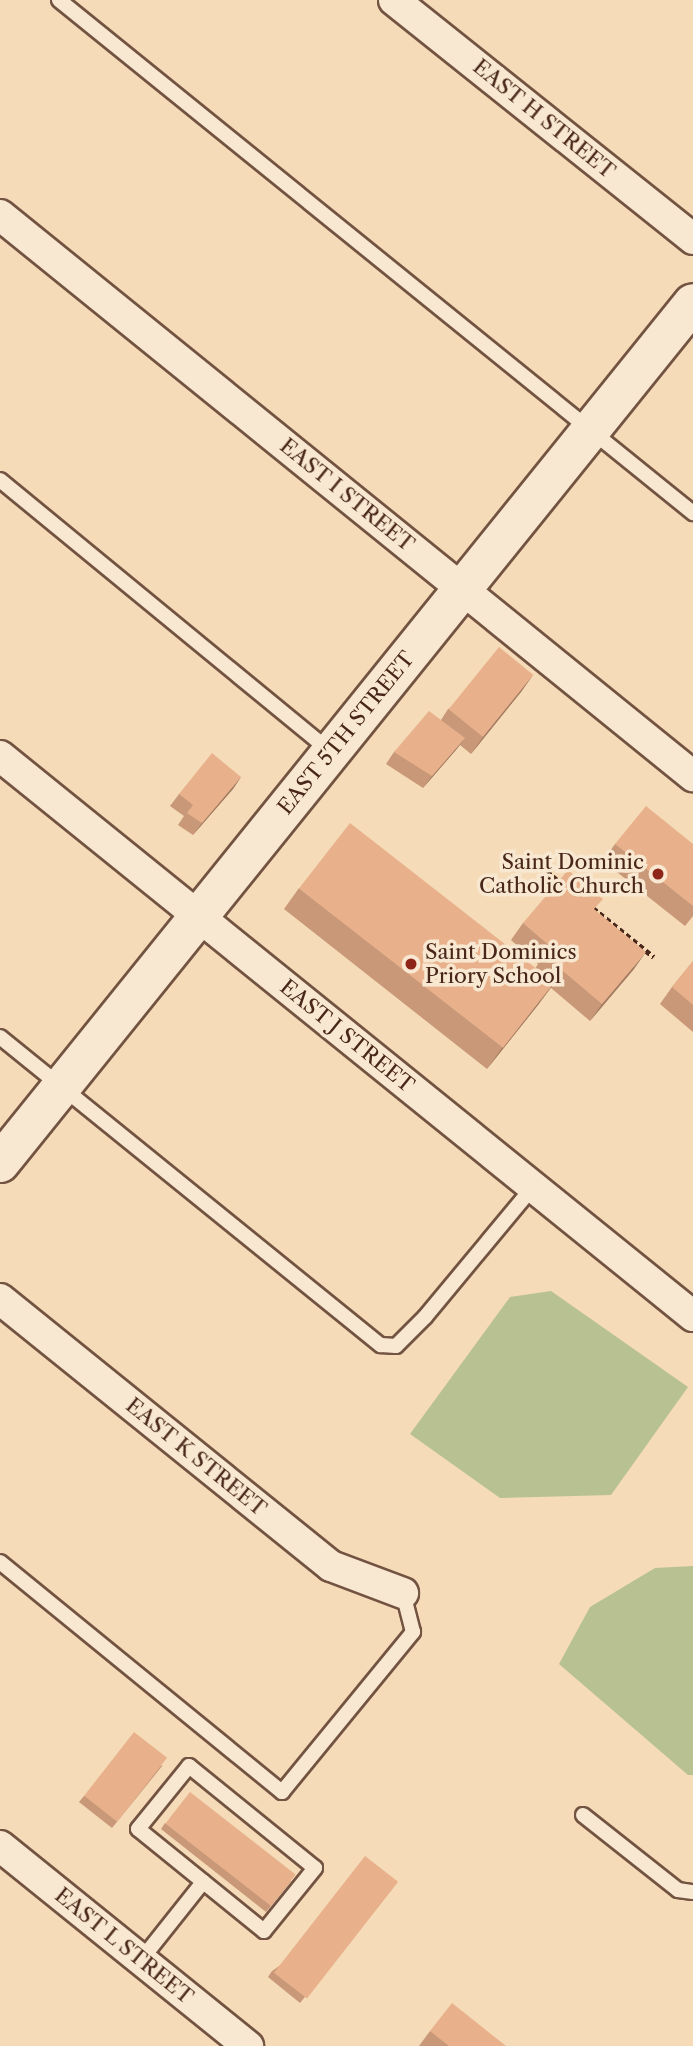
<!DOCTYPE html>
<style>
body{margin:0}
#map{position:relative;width:693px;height:2046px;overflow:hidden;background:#f5dbb8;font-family:"Libre Caslon Text",serif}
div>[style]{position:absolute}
.green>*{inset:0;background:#b8c191}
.path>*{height:4.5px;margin-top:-2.25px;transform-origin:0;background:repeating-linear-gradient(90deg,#482619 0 5px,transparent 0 8.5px)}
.roads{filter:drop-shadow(2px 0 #735341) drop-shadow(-2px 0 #735341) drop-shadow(0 2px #735341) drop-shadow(0 -2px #735341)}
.lane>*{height:14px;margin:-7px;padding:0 7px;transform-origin:7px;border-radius:7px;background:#f8e8d1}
.street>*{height:30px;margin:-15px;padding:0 15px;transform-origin:15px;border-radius:15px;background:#f8e8d1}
.secondary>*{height:38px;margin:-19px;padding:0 19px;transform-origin:19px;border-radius:19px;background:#f8e8d1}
.wall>*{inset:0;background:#c89878}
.shaded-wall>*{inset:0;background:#a27c62}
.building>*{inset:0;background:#e8b18c;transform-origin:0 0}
.dots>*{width:19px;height:19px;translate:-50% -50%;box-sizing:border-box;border:4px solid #f8e8d1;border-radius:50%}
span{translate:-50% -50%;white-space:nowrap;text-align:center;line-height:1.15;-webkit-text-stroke:7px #f8e8d1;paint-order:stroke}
.street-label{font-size:21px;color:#482619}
.poi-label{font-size:21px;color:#482619}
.right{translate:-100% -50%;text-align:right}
.left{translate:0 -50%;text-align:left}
</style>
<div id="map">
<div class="green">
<div style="clip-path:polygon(551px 1291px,688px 1387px,611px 1495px,500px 1498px,410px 1434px,510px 1297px)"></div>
<div style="clip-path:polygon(693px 1566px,693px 1775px,688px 1775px,559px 1664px,590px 1607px,655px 1568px)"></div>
</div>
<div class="path">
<div style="left:540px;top:866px;width:27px;rotate:39deg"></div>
<div style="left:593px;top:908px;width:78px;rotate:38.8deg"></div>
</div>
<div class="roads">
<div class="lane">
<div style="left:59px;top:0;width:816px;rotate:38.98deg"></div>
<div style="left:0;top:480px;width:426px;rotate:39.4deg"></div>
<div style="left:0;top:1037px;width:490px;rotate:39deg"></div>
<div style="left:381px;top:1345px;width:15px;rotate:4deg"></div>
<div style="left:396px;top:1346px;width:41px;rotate:-45deg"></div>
<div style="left:425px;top:1317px;width:169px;rotate:-50.3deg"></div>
<div style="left:0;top:1562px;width:364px;rotate:39.2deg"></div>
<div style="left:282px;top:1792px;width:207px;rotate:-50.7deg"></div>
<div style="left:413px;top:1632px;width:40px;rotate:-104.4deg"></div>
<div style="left:189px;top:1766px;width:162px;rotate:39deg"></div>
<div style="left:315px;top:1868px;width:81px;rotate:129deg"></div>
<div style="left:264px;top:1931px;width:162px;rotate:-141deg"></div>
<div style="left:138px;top:1829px;width:81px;rotate:-51deg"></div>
<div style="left:583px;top:1815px;width:121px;rotate:38.3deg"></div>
<div style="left:678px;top:1890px;width:15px;rotate:8deg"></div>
<div style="left:141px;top:1960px;width:100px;rotate:-51.5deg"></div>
</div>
<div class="street">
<div style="left:394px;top:0;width:383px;rotate:38.6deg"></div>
<div style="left:0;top:215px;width:892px;rotate:38.99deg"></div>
<div style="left:0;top:756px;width:891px;rotate:38.94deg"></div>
<div style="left:0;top:1299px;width:425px;rotate:38.9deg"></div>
<div style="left:331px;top:1566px;width:77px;rotate:20.6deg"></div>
<div style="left:0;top:1846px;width:319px;rotate:38.9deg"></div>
</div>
<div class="secondary">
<div style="left:0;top:1163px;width:1104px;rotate:-51.14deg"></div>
</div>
</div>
<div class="wall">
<div style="clip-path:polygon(533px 675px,521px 692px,471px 754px,460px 745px,423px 788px,386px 764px,394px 752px,441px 720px,448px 709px)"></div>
<div style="clip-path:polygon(241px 777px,233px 789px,193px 835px,178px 825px,184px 816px,170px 806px,179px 794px)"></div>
<div style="clip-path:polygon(615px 844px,693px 844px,693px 916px,685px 926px,603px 861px)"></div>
<div style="clip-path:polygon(299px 888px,535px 969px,538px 964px,511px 940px,523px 923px,595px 910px,634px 969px,590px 1021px,551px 988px,538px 1005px,487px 1069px,284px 909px)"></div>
<div style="clip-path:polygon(693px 961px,693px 1032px,660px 1004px,672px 987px)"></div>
<div style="clip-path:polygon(163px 1765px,112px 1828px,79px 1802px,84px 1796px)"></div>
<div style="clip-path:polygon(165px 1823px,291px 1881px,266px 1912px,161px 1829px)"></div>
<div style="clip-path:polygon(393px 1888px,300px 2003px,268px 1977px,272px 1971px)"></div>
<div style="clip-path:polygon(430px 2031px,506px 2046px,419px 2046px)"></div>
</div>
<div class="shaded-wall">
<div style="clip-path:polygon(533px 675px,521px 692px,471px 754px,483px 737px)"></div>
<div style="clip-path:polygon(465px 738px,456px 750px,423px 788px,432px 776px)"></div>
<div style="clip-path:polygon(241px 777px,233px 789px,193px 835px,202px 823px)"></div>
<div style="clip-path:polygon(646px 952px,634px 969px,590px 1021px,602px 1004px)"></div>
<div style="clip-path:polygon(553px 984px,538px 1005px,487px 1069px,502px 1048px)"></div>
</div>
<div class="building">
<div style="left:499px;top:647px;width:44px;height:80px;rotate:39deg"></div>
<div style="clip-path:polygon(429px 711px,465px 738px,432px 776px,394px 752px)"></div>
<div style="clip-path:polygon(212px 753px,241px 777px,202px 823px,187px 813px,193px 805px,179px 794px)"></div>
<div style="clip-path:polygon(646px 806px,693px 844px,693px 906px,615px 844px)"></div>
<div style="left:350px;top:823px;width:259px;height:83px;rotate:38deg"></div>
<div style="clip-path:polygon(568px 870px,603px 899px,594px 909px,646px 952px,602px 1004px,544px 955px,551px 947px,523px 923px)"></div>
<div style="clip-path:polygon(693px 961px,693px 1005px,672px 987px)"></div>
<div style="left:134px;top:1732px;width:42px;height:81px;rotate:38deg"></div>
<div style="left:190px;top:1792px;width:134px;height:40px;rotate:38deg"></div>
<div style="left:365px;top:1856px;width:42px;height:148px;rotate:38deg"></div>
<div style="clip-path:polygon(452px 2003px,506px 2046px,449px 2046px,430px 2031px)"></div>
</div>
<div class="dots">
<div style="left:658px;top:874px;background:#8f2418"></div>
<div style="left:411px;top:964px;background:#8f2418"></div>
</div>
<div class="street-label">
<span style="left:544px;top:119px;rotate:39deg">EAST H STREET</span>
<span style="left:347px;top:495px;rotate:39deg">EAST I STREET</span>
<span style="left:346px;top:733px;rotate:-51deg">EAST 5TH STREET</span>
<span style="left:347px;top:1036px;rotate:39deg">EAST J STREET</span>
<span style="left:196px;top:1457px;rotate:39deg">EAST K STREET</span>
<span style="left:124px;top:1946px;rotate:39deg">EAST L STREET</span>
</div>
<div class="poi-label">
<span class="right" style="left:644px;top:874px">Saint Dominic<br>Catholic Church</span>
<span class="left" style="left:425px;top:964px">Saint Dominics<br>Priory School</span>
</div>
</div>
